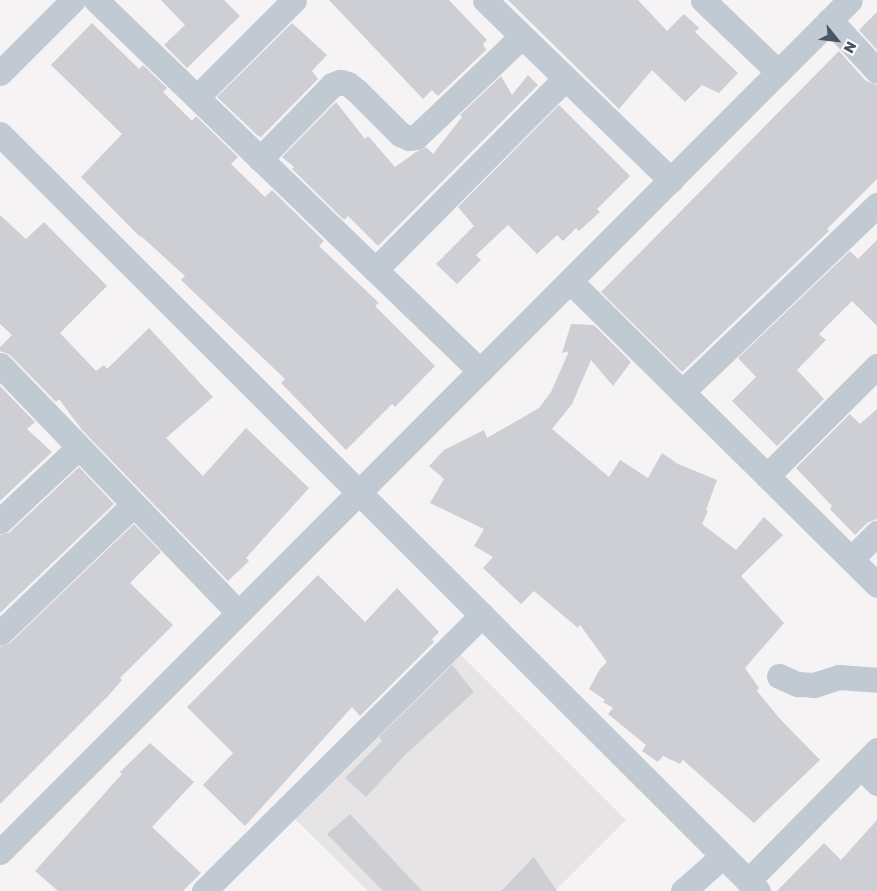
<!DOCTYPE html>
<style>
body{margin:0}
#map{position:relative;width:877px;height:891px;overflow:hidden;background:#f5f3f3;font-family:"Golos Text",sans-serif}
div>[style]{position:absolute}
.education>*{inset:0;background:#e6e4e5}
.building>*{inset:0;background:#cdcfd5}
.street>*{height:25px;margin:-12.5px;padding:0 12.5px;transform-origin:12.5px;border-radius:12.5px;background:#c1cad2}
span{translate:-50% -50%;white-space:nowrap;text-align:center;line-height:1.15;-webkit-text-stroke:4px #fff;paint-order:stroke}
.north{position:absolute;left:812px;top:15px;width:50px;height:50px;-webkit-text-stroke:4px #fff;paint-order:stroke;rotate:119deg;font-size:14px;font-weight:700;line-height:20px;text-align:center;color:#4a5661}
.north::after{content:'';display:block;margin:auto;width:18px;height:22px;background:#4a5661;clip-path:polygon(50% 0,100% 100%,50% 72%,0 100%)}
</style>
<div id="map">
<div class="education">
<div style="clip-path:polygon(456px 650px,626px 820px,555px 891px,368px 891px,292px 816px)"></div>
</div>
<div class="building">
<div style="clip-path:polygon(161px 0,224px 0,240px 16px,187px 68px,164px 45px,185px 25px)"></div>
<div style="clip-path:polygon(329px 0,449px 0,487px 40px,483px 44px,486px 50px,438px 96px,432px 90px,423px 99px)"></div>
<div style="clip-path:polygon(508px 0,638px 0,667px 31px,684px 14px,699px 28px,695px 32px,738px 73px,719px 93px,702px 85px,685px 102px,652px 70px,619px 109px)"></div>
<div style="clip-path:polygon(877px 12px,877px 50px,859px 30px)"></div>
<div style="clip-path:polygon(92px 23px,139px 69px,143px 65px,167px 88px,163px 92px,192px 121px,196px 116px,238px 157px,231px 164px,265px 197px,272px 190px,324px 241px,319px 246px,379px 303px,375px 306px,435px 366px,395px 407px,392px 404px,346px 450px,281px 383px,285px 379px,181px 280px,185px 276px,141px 236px,140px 237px,81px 177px,122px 134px,51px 65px)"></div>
<div style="clip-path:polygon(292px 23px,327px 55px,312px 71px,318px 79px,261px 137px,258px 136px,217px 97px)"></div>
<div style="clip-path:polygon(839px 51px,866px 81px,877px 85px,877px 179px,827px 229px,829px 231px,682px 372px,601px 292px)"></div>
<div style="clip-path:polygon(528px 75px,538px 85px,378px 246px,348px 216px,344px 220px,292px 169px,294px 167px,282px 157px,336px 102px,365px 139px,368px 136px,395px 167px,416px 152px,426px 147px,433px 154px,462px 117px,460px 115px,501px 76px,512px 95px)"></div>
<div style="clip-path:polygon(559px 105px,630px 176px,597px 209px,600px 212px,579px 231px,576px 228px,563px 241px,557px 235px,537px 254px,508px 225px,476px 255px,481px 260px,457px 284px,436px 264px,474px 226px,458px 207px)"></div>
<div style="clip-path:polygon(0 215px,26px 239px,44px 222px,107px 286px,60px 333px,96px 371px,104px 365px,107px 369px,149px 328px,213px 397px,166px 438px,203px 476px,246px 428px,309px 488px,246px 558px,249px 561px,228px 581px,82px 430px,59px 399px,56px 402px,10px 355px,0 351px,0 347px,12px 335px,0 324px)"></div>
<div style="clip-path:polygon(877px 240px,877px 326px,852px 301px,819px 334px,826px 340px,797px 370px,824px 399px,777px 446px,732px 401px,756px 377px,738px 358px,850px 251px,858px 259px)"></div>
<div style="clip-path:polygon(571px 324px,594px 325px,631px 362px,613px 386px,591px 360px,572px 404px,552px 429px,609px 477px,620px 460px,648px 478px,662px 453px,678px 464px,717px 480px,706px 510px,708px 511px,702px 524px,736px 550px,764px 517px,783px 535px,741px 576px,784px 623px,745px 668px,759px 688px,757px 691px,780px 719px,820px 760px,754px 823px,683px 760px,680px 764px,663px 756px,658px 762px,642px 751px,646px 745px,608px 714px,613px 708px,603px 702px,605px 700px,589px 689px,600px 669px,607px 662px,580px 625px,578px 628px,534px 591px,521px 604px,483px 568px,493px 557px,474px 546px,484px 529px,430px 503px,444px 479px,429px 466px,444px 450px,484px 430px,487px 438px,539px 408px,551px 392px,569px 351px,562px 353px)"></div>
<div style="clip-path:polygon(0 386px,35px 422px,27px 429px,52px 452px,0 501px)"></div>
<div style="clip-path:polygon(877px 409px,877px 519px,867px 523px,855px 535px,830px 509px,832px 506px,796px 468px,850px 414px,860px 424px)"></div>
<div style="clip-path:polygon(79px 467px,114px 504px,0 613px,0 535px,10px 532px)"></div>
<div style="clip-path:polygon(134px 524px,161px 552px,130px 583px,173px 625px,120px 678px,122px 680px,109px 695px,0 804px,0 647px,10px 643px)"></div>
<div style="clip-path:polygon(318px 575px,365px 622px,397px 588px,439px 632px,432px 639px,434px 642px,360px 716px,352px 707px,245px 826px,203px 785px,233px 753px,187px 707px)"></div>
<div style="clip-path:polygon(452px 665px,474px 692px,405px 755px,366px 797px,345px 778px,382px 741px,379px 737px)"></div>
<div style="clip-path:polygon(150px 743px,194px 782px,152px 827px,201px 873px,183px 891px,58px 891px,35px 871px,122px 774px,120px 772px)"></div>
<div style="clip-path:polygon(350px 814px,422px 891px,383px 891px,327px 834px)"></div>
<div style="clip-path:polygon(877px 820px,877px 891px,777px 891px,824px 843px,841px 860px)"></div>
<div style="clip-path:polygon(534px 857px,557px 891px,501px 891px)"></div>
</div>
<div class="street">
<div style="left:96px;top:0;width:534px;rotate:44.01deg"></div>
<div style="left:485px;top:0;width:259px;rotate:44.1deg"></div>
<div style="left:703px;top:0;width:104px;rotate:43.8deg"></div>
<div style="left:830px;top:20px;width:69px;rotate:47.3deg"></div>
<div style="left:0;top:73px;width:103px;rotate:-45deg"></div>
<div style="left:197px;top:97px;width:137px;rotate:-45deg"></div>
<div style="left:0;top:134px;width:1071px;rotate:44.96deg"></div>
<div style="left:260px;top:159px;width:103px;rotate:-45.8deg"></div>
<div style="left:332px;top:85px;width:9px;rotate:-21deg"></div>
<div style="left:340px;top:82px;width:8px;rotate:14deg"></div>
<div style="left:348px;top:84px;width:11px;rotate:38deg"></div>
<div style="left:357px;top:91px;width:61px;rotate:45deg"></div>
<div style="left:400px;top:134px;width:10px;rotate:24deg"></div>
<div style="left:409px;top:138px;width:7px;rotate:-8deg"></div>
<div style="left:416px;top:137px;width:146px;rotate:-43.6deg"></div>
<div style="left:375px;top:270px;width:269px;rotate:-45.2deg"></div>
<div style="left:570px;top:281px;width:432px;rotate:44.7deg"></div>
<div style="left:0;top:365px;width:344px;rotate:46.1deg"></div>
<div style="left:682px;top:392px;width:270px;rotate:-43.8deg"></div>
<div style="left:767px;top:476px;width:156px;rotate:-45deg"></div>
<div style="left:0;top:521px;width:107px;rotate:-43.1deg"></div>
<div style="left:851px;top:559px;width:37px;rotate:-45deg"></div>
<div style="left:0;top:633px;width:185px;rotate:-43.9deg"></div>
<div style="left:779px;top:676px;width:20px;rotate:24deg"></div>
<div style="left:797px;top:684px;width:17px;rotate:3deg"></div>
<div style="left:814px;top:685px;width:25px;rotate:-18deg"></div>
<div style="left:838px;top:677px;width:39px;rotate:4deg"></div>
<div style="left:861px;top:767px;width:23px;rotate:45deg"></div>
<div style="left:0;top:852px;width:1203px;rotate:-45.07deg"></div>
<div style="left:748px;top:881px;width:184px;rotate:-45.4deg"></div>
<div style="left:204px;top:891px;width:392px;rotate:-44.8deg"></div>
<div style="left:683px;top:891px;width:53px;rotate:-41.2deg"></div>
</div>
<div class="north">N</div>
</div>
